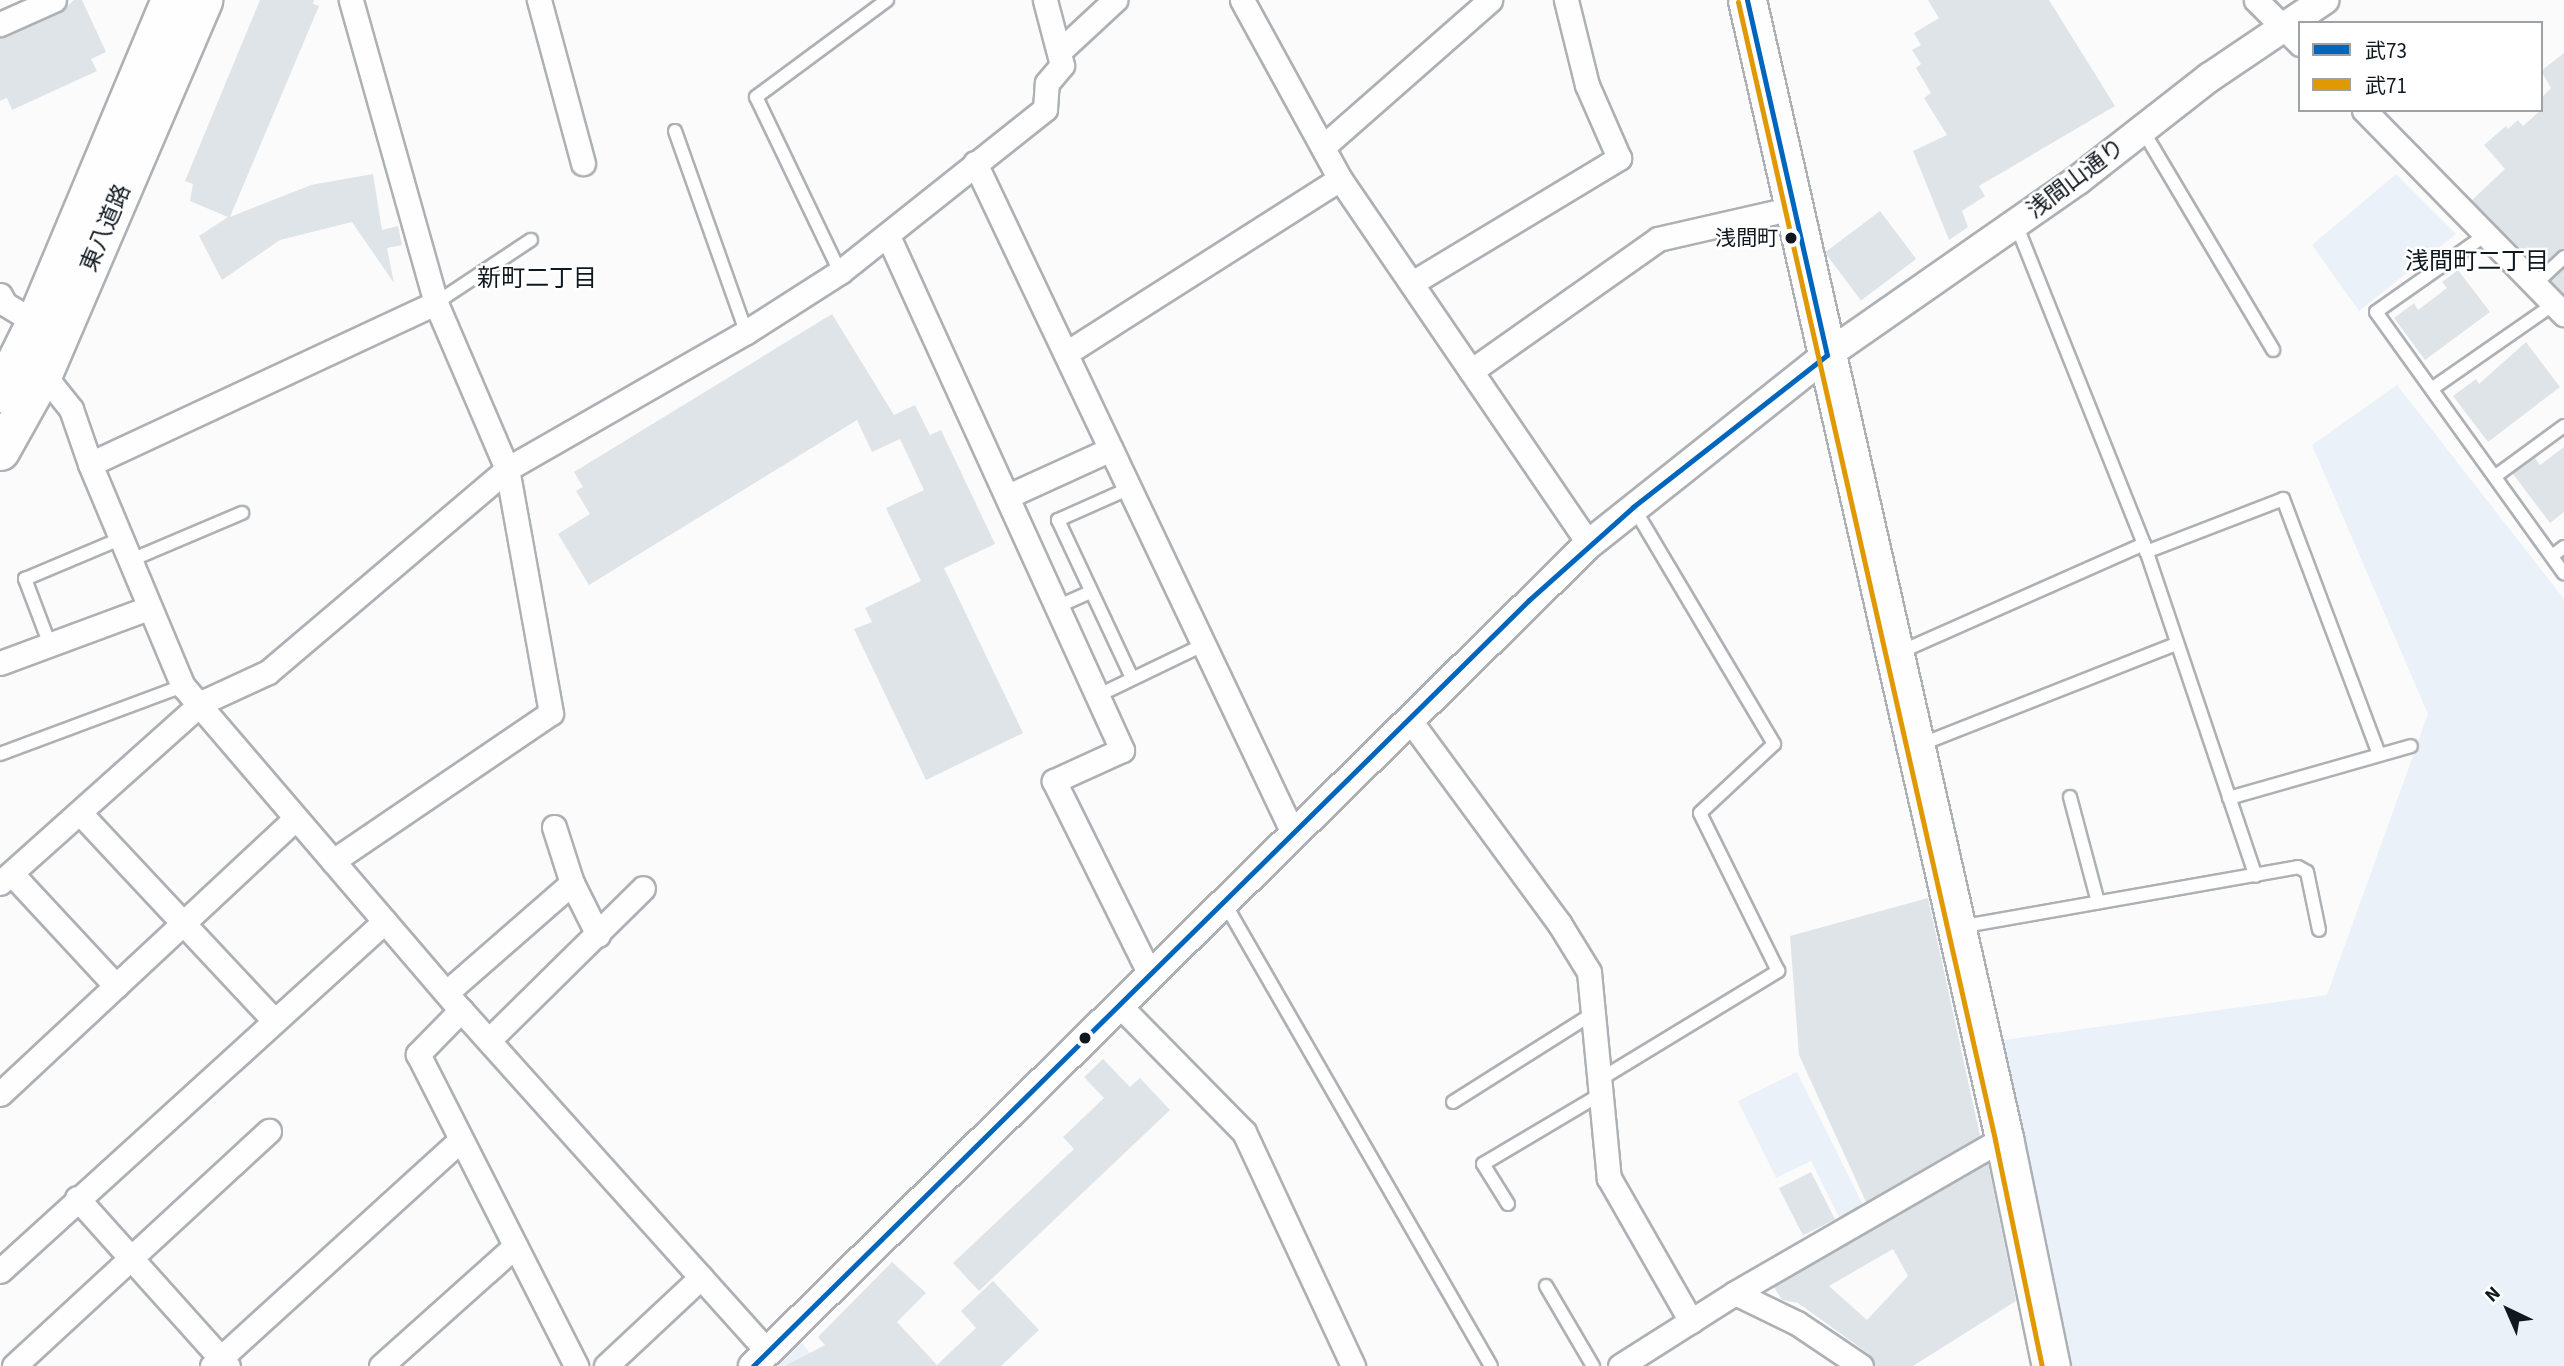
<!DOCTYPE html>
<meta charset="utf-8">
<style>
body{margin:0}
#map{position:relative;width:2564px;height:1366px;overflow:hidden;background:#fbfbfb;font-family:"Source Sans 3","Noto Sans JP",sans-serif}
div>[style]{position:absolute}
.green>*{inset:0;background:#eaf1f8}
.building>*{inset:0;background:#dfe4e9;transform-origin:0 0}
.roads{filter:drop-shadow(2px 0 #adb1b5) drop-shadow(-2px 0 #adb1b5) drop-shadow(0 2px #adb1b5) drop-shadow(0 -2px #adb1b5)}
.service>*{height:12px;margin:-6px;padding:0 6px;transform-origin:6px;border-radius:6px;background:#fefefe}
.minor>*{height:23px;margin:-11.5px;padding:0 11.5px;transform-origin:11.5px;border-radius:11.5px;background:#fefefe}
.tertiary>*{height:28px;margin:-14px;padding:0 14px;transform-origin:14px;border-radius:14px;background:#fefefe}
.primary>*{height:37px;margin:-18.5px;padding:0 18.5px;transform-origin:18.5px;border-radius:18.5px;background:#fefefe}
.bus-1>*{height:5px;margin:-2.5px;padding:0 2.5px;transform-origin:2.5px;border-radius:2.5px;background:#0065bd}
.bus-2>*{height:5px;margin:-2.5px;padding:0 2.5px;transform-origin:2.5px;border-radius:2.5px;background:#e09803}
.dots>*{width:19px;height:19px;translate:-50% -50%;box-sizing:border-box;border:4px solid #fff;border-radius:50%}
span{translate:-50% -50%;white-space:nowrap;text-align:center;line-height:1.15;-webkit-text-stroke:5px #fff;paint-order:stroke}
.bus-label{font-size:21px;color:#0f171f}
.right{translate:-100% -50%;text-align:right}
.street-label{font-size:23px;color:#0f171f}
.neighbourhood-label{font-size:24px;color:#0f171f}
.legend{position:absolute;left:2298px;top:21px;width:245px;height:91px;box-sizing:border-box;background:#fff;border:2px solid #9fa2a5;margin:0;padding:9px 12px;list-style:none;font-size:21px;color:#0f171f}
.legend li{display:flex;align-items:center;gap:14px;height:35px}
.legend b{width:35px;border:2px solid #9fa2a5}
.north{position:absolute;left:2473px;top:1275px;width:70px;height:70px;-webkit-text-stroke:5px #fff;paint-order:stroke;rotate:316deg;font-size:19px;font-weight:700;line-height:28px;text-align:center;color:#0f171f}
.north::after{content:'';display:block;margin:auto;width:24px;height:32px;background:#0f171f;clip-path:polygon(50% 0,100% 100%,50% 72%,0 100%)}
</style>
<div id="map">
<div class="green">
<div style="clip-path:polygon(2396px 174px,2456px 234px,2359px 311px,2312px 245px)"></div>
<div style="clip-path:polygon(2397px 385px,2564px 599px,2564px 1366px,2055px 1366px,2004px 1040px,2327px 995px,2428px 714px,2312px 445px)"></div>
<div style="clip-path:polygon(1797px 1072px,1865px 1209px,1841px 1221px,1811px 1161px,1776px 1178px,1738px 1101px)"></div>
<div style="clip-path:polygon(799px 1339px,820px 1366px,770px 1366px)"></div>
</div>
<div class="building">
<div style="clip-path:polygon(74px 0,82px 0,106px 52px,91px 59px,97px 71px,12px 110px,7px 98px,0 101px,0 38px,60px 13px)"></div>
<div style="clip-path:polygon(260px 0,314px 0,313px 4px,319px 6px,230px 217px,311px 185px,373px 174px,382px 230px,398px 226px,402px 245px,387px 248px,394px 283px,352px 222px,280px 240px,222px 280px,199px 236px,228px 217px,190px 201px,193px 184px,185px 181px)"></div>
<div style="clip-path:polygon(1928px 0,2049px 0,2115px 106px,1979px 186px,1985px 196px,1962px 211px,1968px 227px,1949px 240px,1913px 151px,1947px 135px,1924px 98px,1931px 93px,1916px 68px,1921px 64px,1912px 50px,1921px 45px,1914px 33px,1939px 18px)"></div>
<div style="clip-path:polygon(2564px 53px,2564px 248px,2539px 268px,2472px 200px,2505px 169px,2484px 145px,2506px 126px,2508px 129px,2518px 120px,2523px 126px,2541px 110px,2541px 98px,2551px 88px,2541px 71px)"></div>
<div style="left:1880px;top:211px;width:60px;height:69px;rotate:53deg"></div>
<div style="clip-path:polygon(2564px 269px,2564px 294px,2551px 281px)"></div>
<div style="clip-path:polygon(2458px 270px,2490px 312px,2425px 360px,2394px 318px,2414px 303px,2418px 310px,2447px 288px,2442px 282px)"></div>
<div style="clip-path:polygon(832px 314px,894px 415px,915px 405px,930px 435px,941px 430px,995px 544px,944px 568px,1023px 733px,926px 780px,854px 629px,872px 622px,865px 608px,921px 581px,886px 508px,924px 490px,900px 439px,872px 452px,857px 420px,589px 585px,558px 534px,590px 514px,576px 491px,583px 487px,574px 472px)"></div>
<div style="clip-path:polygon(2526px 342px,2560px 387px,2488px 442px,2453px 396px,2476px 379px,2479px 384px)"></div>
<div style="clip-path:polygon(2564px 447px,2564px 512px,2550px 523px,2513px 474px,2535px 458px,2540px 465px)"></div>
<div style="clip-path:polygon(1928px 898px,1980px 1136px,1866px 1202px,1799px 1055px,1790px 936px)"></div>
<div style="clip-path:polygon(1103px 1059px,1130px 1087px,1140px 1078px,1170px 1110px,979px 1291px,953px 1263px,1074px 1149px,1063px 1137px,1104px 1098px,1084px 1077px)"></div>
<div style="clip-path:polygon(evenodd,1988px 1163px,2016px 1301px,1913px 1366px,1875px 1366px,1869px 1354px,1798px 1303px,1782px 1300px,1774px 1287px,1988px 1163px,1893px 1249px,1908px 1276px,1867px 1320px,1829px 1286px,1893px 1249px)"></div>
<div style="left:1811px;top:1172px;width:53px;height:36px;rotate:63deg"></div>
<div style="clip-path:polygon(892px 1262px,926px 1293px,897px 1322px,937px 1365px,976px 1328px,961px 1311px,993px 1281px,1039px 1330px,1001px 1366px,785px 1366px,825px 1345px,818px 1337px)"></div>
</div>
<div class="roads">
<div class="service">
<div style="left:2142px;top:129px;width:257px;rotate:59.3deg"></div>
<div style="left:675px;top:131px;width:213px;rotate:70.5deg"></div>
<div style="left:2016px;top:224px;width:345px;rotate:68.2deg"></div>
<div style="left:2144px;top:544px;width:350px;rotate:71.4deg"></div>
<div style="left:2484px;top:236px;width:132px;rotate:144.9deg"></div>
<div style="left:2376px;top:312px;width:322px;rotate:54.3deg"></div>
<div style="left:840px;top:272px;width:194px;rotate:-115.6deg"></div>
<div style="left:756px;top:97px;width:163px;rotate:-36.5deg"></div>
<div style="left:2534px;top:285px;width:41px;rotate:-43deg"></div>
<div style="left:436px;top:303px;width:114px;rotate:-33.6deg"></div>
<div style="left:2433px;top:388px;width:147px;rotate:-34.8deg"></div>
<div style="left:2497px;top:475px;width:83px;rotate:-36.2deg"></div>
<div style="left:1130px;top:488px;width:79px;rotate:156deg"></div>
<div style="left:1058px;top:520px;width:174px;rotate:64.9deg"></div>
<div style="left:2146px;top:552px;width:147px;rotate:-21.1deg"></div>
<div style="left:2283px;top:499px;width:272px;rotate:69.4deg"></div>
<div style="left:2552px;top:556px;width:15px;rotate:-37deg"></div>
<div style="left:129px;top:561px;width:123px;rotate:-23deg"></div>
<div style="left:1059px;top:606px;width:35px;rotate:-24deg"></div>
<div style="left:50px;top:645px;width:71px;rotate:-110.7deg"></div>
<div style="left:25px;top:579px;width:103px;rotate:-22.8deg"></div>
<div style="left:1898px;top:653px;width:269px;rotate:-23.9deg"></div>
<div style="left:1099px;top:695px;width:115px;rotate:-25.7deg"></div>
<div style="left:1917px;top:746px;width:278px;rotate:-21.5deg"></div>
<div style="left:0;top:754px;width:195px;rotate:-20.4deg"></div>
<div style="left:2070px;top:797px;width:109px;rotate:75.1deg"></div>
<div style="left:2229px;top:798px;width:189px;rotate:-15.9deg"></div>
<div style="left:1224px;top:902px;width:535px;rotate:60.08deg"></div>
<div style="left:1959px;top:927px;width:344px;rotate:-10deg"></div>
<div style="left:2298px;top:867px;width:10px;rotate:29deg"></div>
<div style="left:2307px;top:872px;width:59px;rotate:78.3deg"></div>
<div style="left:1599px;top:1080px;width:210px;rotate:-31.3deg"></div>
<div style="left:1778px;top:971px;width:176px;rotate:-116.3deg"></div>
<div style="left:1700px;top:813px;width:101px;rotate:-43deg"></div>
<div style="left:1774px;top:744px;width:276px;rotate:-120.7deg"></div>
<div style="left:1453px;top:1102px;width:167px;rotate:-32.3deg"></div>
<div style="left:1508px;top:1204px;width:47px;rotate:-122deg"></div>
<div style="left:1483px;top:1164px;width:137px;rotate:-30.7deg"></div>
<div style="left:1546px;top:1286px;width:93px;rotate:59.6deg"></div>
</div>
<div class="minor">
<div style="left:539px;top:0;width:169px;rotate:74.9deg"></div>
<div style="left:1242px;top:0;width:204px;rotate:61.3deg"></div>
<div style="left:1340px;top:179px;width:442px;rotate:55.7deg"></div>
<div style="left:2256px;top:0;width:62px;rotate:45deg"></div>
<div style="left:0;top:24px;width:59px;rotate:-24deg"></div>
<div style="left:1061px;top:50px;width:74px;rotate:-42.8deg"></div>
<div style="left:2364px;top:110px;width:286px;rotate:45.6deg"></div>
<div style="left:1325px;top:145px;width:220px;rotate:-41.3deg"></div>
<div style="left:975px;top:163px;width:742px;rotate:64.61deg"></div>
<div style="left:888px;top:236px;width:565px;rotate:65.52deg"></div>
<div style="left:1122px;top:750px;width:75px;rotate:155.5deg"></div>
<div style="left:1054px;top:781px;width:216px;rotate:63.6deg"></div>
<div style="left:1412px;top:283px;width:242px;rotate:-31.1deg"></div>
<div style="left:1619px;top:158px;width:80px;rotate:-113.7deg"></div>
<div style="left:1587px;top:85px;width:88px;rotate:-103.9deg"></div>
<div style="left:0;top:295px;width:10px;rotate:61deg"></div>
<div style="left:5px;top:304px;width:35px;rotate:31deg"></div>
<div style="left:1068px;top:352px;width:322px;rotate:-32.5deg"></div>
<div style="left:1471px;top:371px;width:229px;rotate:-35.2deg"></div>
<div style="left:1658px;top:239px;width:139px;rotate:-12.9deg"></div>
<div style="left:43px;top:374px;width:45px;rotate:51.3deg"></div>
<div style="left:71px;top:409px;width:58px;rotate:70.9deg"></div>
<div style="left:90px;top:464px;width:241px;rotate:67.3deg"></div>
<div style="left:183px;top:686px;width:427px;rotate:49.4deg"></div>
<div style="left:461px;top:1010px;width:460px;rotate:48.1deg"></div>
<div style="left:90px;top:464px;width:382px;rotate:-25deg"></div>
<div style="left:1008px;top:496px;width:113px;rotate:-24.5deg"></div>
<div style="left:0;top:663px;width:159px;rotate:-20.3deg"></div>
<div style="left:1409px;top:719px;width:253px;rotate:53.7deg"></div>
<div style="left:1559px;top:923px;width:57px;rotate:58.5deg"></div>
<div style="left:1589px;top:972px;width:207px;rotate:84.5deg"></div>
<div style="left:1609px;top:1178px;width:165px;rotate:60.2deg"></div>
<div style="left:80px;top:813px;width:284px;rotate:46.9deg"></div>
<div style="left:554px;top:827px;width:59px;rotate:72.2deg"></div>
<div style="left:572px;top:883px;width:58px;rotate:63.4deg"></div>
<div style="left:333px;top:861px;width:263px;rotate:-34.2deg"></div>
<div style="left:551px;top:713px;width:248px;rotate:-100.2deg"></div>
<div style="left:507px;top:469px;width:181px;rotate:-113.2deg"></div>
<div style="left:436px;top:303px;width:315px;rotate:-105.7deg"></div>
<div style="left:12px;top:874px;width:153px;rotate:47.1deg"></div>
<div style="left:0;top:883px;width:270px;rotate:-41.8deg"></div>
<div style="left:201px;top:703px;width:74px;rotate:-24.8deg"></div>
<div style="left:268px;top:672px;width:314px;rotate:-40.3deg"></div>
<div style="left:507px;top:469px;width:275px;rotate:-29.8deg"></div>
<div style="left:746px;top:332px;width:112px;rotate:-32.6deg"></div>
<div style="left:840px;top:272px;width:262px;rotate:-38.5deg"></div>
<div style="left:1045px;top:109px;width:26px;rotate:-86deg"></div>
<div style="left:1047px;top:83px;width:23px;rotate:-50deg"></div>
<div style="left:1062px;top:65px;width:67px;rotate:-104.7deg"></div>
<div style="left:447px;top:992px;width:166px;rotate:-41.1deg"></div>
<div style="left:1119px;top:1005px;width:178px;rotate:45.5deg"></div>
<div style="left:1244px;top:1132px;width:258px;rotate:65deg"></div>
<div style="left:461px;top:1010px;width:62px;rotate:134.3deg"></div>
<div style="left:418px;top:1054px;width:350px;rotate:63.1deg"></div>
<div style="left:489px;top:1040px;width:216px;rotate:-44.6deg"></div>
<div style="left:0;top:1094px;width:403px;rotate:-43deg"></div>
<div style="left:77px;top:1198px;width:226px;rotate:48.1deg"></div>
<div style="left:0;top:1271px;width:520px;rotate:-42.27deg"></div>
<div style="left:1735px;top:1293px;width:69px;rotate:25.8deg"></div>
<div style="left:1797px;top:1323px;width:77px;rotate:33.9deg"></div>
<div style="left:14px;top:1366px;width:347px;rotate:-42.7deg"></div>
<div style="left:212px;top:1366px;width:334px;rotate:-42.3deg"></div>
<div style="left:381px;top:1366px;width:180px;rotate:-41.8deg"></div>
<div style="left:606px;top:1366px;width:130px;rotate:-43.1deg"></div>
<div style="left:1620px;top:1366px;width:136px;rotate:-32.4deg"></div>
<div style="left:1735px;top:1293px;width:310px;rotate:-30deg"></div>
</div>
<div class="tertiary">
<div style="left:753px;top:1366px;width:1172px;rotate:-44.52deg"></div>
<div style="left:1589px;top:544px;width:304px;rotate:-38.5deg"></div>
<div style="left:1827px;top:355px;width:306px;rotate:-34.9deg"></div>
<div style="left:2078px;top:180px;width:167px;rotate:-38deg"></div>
<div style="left:2210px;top:77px;width:138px;rotate:-34deg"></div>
</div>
<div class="primary">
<div style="left:1747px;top:0;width:1167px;rotate:77.27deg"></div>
<div style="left:2004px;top:1138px;width:233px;rotate:78.4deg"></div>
<div style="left:0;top:393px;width:79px;rotate:-63.8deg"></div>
<div style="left:35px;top:322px;width:349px;rotate:-67.3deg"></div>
<div style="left:0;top:451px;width:88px;rotate:-60.8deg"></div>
<div style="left:43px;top:374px;width:407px;rotate:-66.8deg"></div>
</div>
</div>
<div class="bus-1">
<div style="left:753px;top:1366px;width:1090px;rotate:-44.63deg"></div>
<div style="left:1529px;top:600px;width:140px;rotate:-41.8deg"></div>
<div style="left:1633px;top:507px;width:246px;rotate:-38.1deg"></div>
<div style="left:1827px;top:355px;width:364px;rotate:-102.7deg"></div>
</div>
<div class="bus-2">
<div style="left:1738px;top:2px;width:1167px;rotate:77.27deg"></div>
<div style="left:1995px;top:1140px;width:231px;rotate:78.3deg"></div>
</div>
<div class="dots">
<div style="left:1791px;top:238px;background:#0f171f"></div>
<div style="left:1085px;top:1038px;background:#0f171f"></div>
</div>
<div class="bus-label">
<span class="right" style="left:1778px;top:238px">浅間町</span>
</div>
<div class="street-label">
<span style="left:2076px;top:179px;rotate:-37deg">浅間山通り</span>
<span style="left:106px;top:228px;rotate:-67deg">東八道路</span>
</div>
<div class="neighbourhood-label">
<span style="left:2477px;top:262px">浅間町二丁目</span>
<span style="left:537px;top:279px">新町二丁目</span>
</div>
<ul class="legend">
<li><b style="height:9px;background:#0065bd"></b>武73</li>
<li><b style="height:9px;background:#e09803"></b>武71</li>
</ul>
<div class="north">N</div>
</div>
